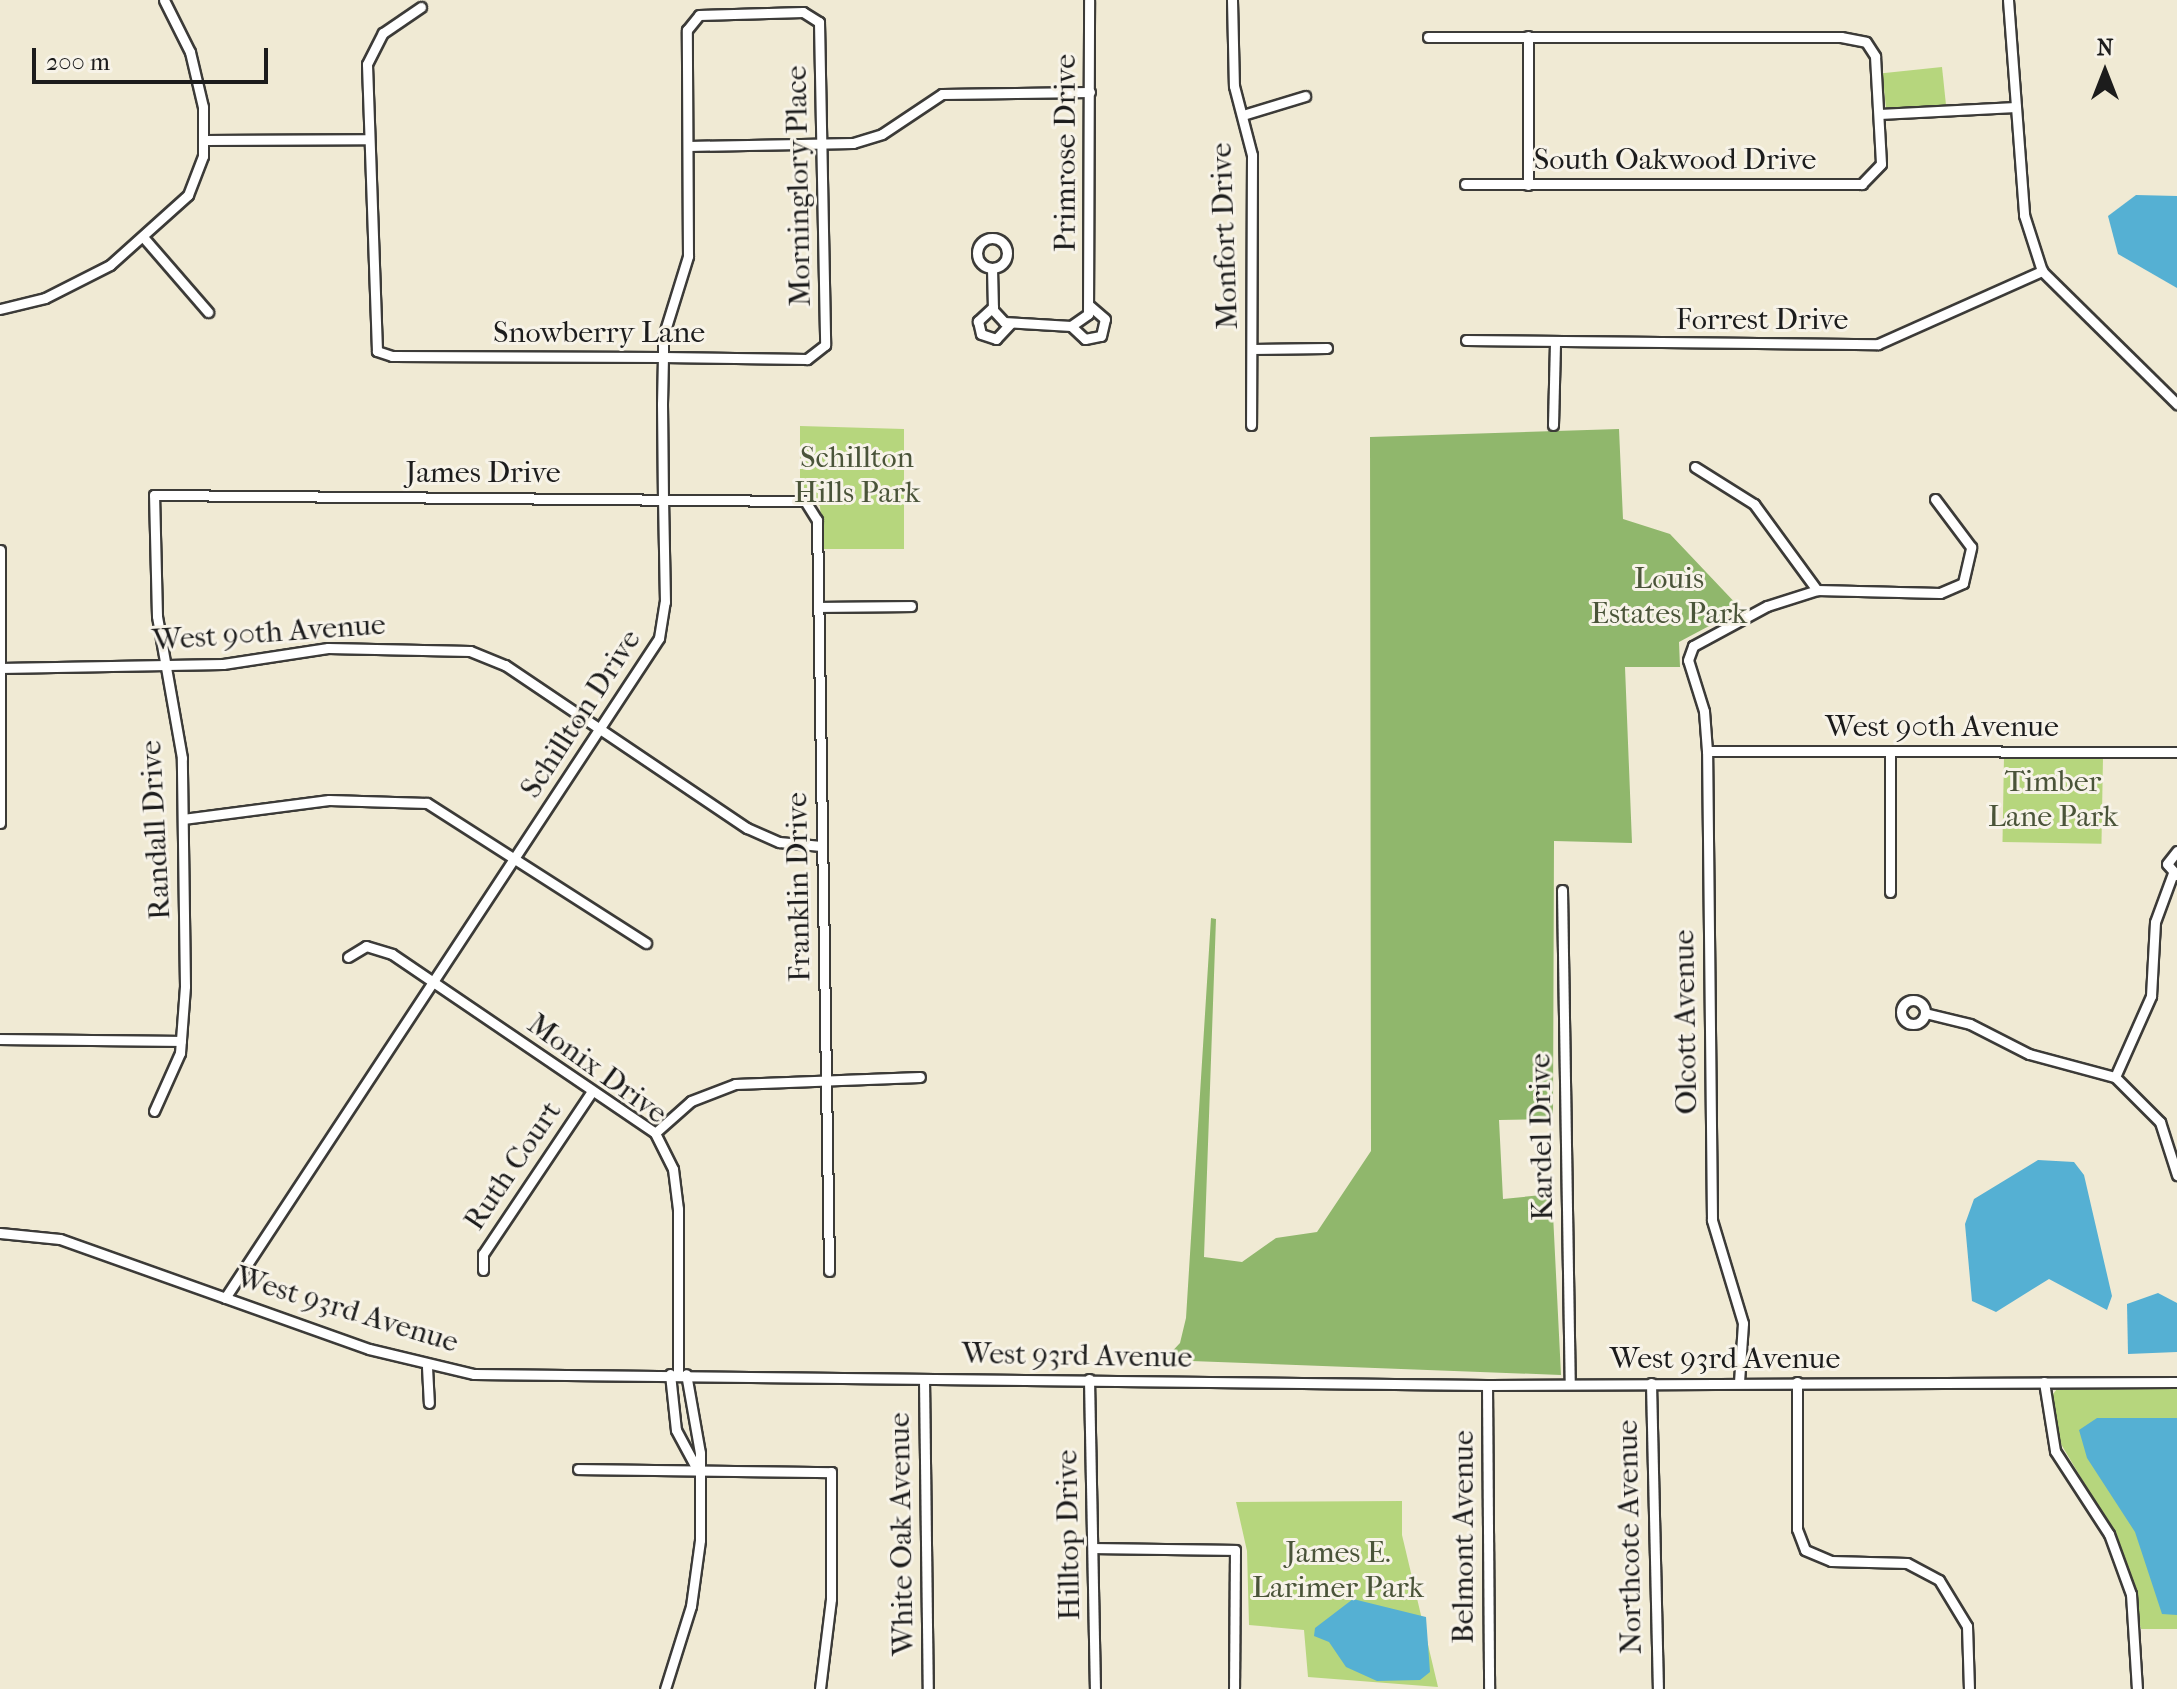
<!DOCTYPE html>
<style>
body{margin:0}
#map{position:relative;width:2177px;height:1689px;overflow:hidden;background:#f0ead4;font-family:"IM FELL French Canon",serif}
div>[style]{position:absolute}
.green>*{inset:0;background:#b6d67d;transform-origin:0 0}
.forest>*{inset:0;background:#90b76c}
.water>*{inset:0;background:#55b0d3}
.roads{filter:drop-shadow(2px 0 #3c3b38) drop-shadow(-2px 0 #3c3b38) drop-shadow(0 2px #3c3b38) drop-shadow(0 -2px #3c3b38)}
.minor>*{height:9px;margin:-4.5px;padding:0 4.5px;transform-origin:4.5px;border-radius:4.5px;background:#fff}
.minor>.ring{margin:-4.5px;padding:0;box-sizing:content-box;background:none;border:9px solid #fff;border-radius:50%}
span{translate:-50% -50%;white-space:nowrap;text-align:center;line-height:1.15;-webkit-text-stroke:6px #f7f3e8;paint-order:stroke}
.street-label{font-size:30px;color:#1c1c1c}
.park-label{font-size:30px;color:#4a5439}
.north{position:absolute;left:2065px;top:32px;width:80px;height:80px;-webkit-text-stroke:6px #f7f3e8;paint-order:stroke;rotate:0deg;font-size:22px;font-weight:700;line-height:32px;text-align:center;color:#1c1c1c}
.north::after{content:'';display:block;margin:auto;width:28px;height:36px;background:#1c1c1c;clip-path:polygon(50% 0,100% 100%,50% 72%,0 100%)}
.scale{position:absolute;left:32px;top:48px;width:236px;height:36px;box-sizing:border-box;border:4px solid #1c1c1c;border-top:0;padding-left:10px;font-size:24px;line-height:28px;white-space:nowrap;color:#1c1c1c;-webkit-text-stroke:6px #f7f3e8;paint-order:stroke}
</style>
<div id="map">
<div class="green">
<div style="left:1942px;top:67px;width:38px;height:60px;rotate:84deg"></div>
<div style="clip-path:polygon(800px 426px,904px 429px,904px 549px,823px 549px,820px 506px,800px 494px)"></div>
<div style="left:2004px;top:756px;width:99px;height:86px;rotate:1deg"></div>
<div style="clip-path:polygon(2060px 1385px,2177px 1386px,2177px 1629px,2141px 1629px,2118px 1540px,2055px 1434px,2050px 1398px)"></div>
<div style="clip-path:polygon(1402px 1501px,1402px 1535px,1438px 1687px,1308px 1677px,1304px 1630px,1249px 1625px,1247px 1551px,1236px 1502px)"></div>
</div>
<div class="forest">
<div style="clip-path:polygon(1619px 429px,1623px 519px,1670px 534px,1741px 609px,1679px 642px,1680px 667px,1625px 667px,1632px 843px,1554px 841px,1553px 1119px,1499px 1120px,1503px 1199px,1552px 1194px,1561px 1375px,1164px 1360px,1180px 1343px,1186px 1318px,1211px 918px,1216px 919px,1204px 1257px,1242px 1262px,1276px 1238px,1317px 1232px,1371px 1151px,1370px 437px)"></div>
</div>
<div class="water">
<div style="clip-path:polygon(2136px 195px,2177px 196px,2177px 288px,2118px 254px,2108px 216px)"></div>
<div style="clip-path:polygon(2038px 1160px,2074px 1162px,2084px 1175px,2112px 1296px,2107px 1310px,2049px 1279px,1996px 1312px,1972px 1301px,1965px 1224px,1974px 1199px)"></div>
<div style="clip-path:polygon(2158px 1293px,2177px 1303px,2177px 1352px,2128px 1354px,2127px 1304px)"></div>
<div style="clip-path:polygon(2097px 1418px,2177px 1418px,2177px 1615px,2162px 1614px,2135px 1532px,2087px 1458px,2079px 1430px)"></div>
<div style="clip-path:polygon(1353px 1599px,1426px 1617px,1430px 1672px,1420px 1680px,1377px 1681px,1346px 1667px,1329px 1642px,1314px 1636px,1315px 1628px)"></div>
</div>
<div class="roads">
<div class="minor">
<div style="left:1232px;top:0;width:86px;rotate:88.7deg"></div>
<div style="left:1234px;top:86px;width:71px;rotate:75.4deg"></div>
<div style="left:1252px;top:155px;width:270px;rotate:90.2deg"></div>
<div style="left:2008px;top:0;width:216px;rotate:85.7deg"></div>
<div style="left:2024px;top:215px;width:59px;rotate:72.2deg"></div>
<div style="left:2042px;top:271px;width:190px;rotate:44.6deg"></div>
<div style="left:1428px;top:37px;width:413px"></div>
<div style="left:1841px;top:37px;width:25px;rotate:11deg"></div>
<div style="left:1866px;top:42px;width:17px;rotate:57deg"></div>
<div style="left:1875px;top:56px;width:108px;rotate:86.8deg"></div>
<div style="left:1881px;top:164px;width:28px;rotate:134deg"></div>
<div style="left:1862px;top:184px;width:397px;rotate:180deg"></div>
<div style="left:1879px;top:114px;width:137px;rotate:-2.9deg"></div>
<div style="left:1243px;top:115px;width:65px;rotate:-17deg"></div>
<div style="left:204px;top:140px;width:164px;rotate:-0.3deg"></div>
<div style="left:688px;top:146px;width:165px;rotate:-1deg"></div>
<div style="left:853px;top:143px;width:30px;rotate:-17deg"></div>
<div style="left:882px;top:134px;width:72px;rotate:-33.7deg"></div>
<div style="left:942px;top:94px;width:148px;rotate:-0.8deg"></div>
<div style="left:1528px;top:185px;width:149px;rotate:-90deg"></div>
<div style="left:144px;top:238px;width:98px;rotate:49.1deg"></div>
<div class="ring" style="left:977px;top:238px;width:21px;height:21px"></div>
<div style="left:992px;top:268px;width:42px;rotate:88.6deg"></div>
<div style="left:993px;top:310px;width:16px;rotate:47deg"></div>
<div style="left:1004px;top:322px;width:67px;rotate:3.4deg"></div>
<div style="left:1071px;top:326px;width:21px;rotate:-35deg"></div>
<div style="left:1088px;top:314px;width:314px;rotate:-89.8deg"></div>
<div style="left:993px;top:307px;width:21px;rotate:137deg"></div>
<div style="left:978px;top:321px;width:13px;rotate:77deg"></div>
<div style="left:981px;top:334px;width:16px;rotate:18deg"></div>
<div style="left:996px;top:339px;width:21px;rotate:-47deg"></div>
<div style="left:0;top:309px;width:46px;rotate:-13.7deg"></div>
<div style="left:45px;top:298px;width:73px;rotate:-26.9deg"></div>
<div style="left:110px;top:265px;width:105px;rotate:-41.9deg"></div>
<div style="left:188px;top:195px;width:42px;rotate:-69deg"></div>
<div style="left:203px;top:156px;width:49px;rotate:-90deg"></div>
<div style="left:203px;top:107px;width:57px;rotate:-103.3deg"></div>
<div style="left:190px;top:52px;width:58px;rotate:-116.6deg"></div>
<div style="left:1071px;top:326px;width:19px;rotate:43deg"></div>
<div style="left:1085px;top:339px;width:16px;rotate:-11deg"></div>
<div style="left:1101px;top:336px;width:17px;rotate:-77deg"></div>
<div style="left:1105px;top:319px;width:20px;rotate:-139deg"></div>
<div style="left:1466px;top:340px;width:412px;rotate:0.6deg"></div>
<div style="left:1878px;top:344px;width:180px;rotate:-24deg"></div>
<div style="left:1252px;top:349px;width:75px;rotate:-0.8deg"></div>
<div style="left:1553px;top:425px;width:82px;rotate:-88.6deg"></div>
<div style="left:1695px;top:467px;width:70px;rotate:32.1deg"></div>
<div style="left:1754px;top:504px;width:107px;rotate:53.8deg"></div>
<div style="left:0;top:550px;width:273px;rotate:90deg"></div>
<div style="left:819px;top:607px;width:92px;rotate:-0.6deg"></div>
<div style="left:0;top:668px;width:223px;rotate:-1deg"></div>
<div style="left:223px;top:664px;width:106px;rotate:-8.7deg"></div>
<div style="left:328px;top:648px;width:142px;rotate:1.2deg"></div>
<div style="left:470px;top:651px;width:38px;rotate:22deg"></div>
<div style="left:505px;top:665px;width:292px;rotate:34deg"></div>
<div style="left:747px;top:828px;width:35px;rotate:24deg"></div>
<div style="left:779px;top:842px;width:42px;rotate:5.4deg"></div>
<div style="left:1707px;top:751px;width:470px;rotate:0.1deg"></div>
<div style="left:1890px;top:751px;width:141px;rotate:90deg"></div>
<div style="left:183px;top:819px;width:147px;rotate:-7.4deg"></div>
<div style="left:329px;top:800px;width:98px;rotate:1.8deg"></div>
<div style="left:427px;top:803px;width:260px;rotate:32.6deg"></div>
<div style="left:2177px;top:851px;width:16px;rotate:128deg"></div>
<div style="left:2167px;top:864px;width:15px;rotate:48deg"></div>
<div style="left:1562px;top:890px;width:494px;rotate:89.1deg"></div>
<div style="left:348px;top:957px;width:21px;rotate:-31deg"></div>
<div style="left:366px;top:946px;width:27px;rotate:17deg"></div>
<div style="left:392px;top:954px;width:318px;rotate:34.2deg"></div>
<div style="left:655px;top:1133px;width:40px;rotate:63.4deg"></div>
<div style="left:673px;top:1169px;width:40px;rotate:82.9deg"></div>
<div style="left:678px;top:1209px;width:165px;rotate:90deg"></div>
<div class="ring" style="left:1901px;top:1000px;width:15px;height:15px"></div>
<div style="left:1925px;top:1013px;width:46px;rotate:13.7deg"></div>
<div style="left:1970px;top:1024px;width:66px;rotate:27deg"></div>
<div style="left:2029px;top:1054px;width:89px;rotate:15deg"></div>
<div style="left:2115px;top:1077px;width:64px;rotate:45deg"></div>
<div style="left:2160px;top:1122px;width:56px;rotate:72.2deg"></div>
<div style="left:0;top:1039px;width:181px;rotate:0.6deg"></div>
<div style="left:2115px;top:1077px;width:89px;rotate:-66deg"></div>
<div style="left:2151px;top:996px;width:74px;rotate:-86.9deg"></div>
<div style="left:2155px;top:922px;width:52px;rotate:-69.8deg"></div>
<div style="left:154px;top:1111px;width:64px;rotate:-65.9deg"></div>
<div style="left:180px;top:1053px;width:67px;rotate:-85.7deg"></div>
<div style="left:185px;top:986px;width:228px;rotate:-90.8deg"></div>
<div style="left:182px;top:758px;width:144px;rotate:-100deg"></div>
<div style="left:157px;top:616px;width:121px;rotate:-91.4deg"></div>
<div style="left:154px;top:495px;width:651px;rotate:0.53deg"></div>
<div style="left:805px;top:501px;width:22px;rotate:58deg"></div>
<div style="left:817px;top:520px;width:751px;rotate:89.08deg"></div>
<div style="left:655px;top:1133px;width:48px;rotate:-41.6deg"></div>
<div style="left:691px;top:1101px;width:47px;rotate:-21.1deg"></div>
<div style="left:735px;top:1084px;width:185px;rotate:-2.2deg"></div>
<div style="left:0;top:1233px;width:60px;rotate:5.7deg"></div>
<div style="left:60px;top:1239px;width:328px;rotate:19.6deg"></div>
<div style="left:369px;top:1349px;width:108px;rotate:13.4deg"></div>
<div style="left:474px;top:1374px;width:1013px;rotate:0.62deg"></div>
<div style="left:1487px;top:1385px;width:690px;rotate:-0.25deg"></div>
<div style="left:483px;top:1270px;width:16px;rotate:-90deg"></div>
<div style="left:483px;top:1254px;width:196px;rotate:-56.2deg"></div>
<div style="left:225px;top:1298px;width:790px;rotate:-56.67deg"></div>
<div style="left:659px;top:638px;width:36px;rotate:-81deg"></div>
<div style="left:665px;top:602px;width:103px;rotate:-91.1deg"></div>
<div style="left:663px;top:499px;width:95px;rotate:-90.6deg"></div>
<div style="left:662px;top:404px;width:47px;rotate:-88.8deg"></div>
<div style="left:663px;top:357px;width:20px;rotate:-90deg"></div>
<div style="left:663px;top:337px;width:85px;rotate:-72.8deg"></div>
<div style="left:688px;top:256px;width:226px;rotate:-90.3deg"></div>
<div style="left:687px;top:30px;width:19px;rotate:-51deg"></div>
<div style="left:699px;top:15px;width:104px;rotate:-1.7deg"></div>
<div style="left:803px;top:12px;width:19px;rotate:32deg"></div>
<div style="left:819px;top:22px;width:323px;rotate:88.9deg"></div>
<div style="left:825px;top:345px;width:23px;rotate:142deg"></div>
<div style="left:807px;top:359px;width:144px;rotate:-179.2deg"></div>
<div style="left:663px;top:357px;width:271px;rotate:-179.8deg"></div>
<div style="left:392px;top:356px;width:16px;rotate:-162deg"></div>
<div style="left:377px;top:351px;width:287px;rotate:-92deg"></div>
<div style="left:367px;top:64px;width:35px;rotate:-63deg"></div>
<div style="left:383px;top:33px;width:46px;rotate:-34.4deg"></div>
<div style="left:427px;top:1367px;width:36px;rotate:87deg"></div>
<div style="left:670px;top:1374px;width:56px;rotate:83.9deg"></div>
<div style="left:676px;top:1430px;width:47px;rotate:61.8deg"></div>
<div style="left:924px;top:1379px;width:310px;rotate:89.3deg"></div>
<div style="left:1089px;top:1379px;width:310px;rotate:88.9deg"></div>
<div style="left:1739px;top:1382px;width:59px;rotate:-86.1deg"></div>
<div style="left:1743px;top:1323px;width:108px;rotate:-106.8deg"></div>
<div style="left:1712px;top:1220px;width:469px;rotate:-90.6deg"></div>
<div style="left:1707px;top:751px;width:40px;rotate:-94.3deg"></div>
<div style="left:1704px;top:711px;width:53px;rotate:-107.4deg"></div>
<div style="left:1688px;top:660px;width:15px;rotate:-70deg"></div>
<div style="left:1693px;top:646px;width:84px;rotate:-28.4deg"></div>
<div style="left:1767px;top:606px;width:52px;rotate:-17.7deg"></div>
<div style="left:1817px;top:590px;width:123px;rotate:1.4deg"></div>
<div style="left:1940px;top:593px;width:25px;rotate:-23deg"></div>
<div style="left:1963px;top:583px;width:37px;rotate:-77deg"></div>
<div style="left:1971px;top:547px;width:60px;rotate:-126.9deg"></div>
<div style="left:1797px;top:1382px;width:147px;rotate:90deg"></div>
<div style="left:1797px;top:1529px;width:22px;rotate:69deg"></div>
<div style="left:1805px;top:1550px;width:28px;rotate:23deg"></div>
<div style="left:1831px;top:1561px;width:76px;rotate:1.5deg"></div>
<div style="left:1907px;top:1563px;width:36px;rotate:28deg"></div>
<div style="left:1939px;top:1580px;width:54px;rotate:58.7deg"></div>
<div style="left:1967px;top:1626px;width:63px;rotate:88.2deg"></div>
<div style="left:2044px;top:1382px;width:70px;rotate:80.9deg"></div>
<div style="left:2055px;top:1451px;width:99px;rotate:57deg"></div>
<div style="left:2109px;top:1534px;width:64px;rotate:69.9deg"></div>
<div style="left:2131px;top:1594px;width:95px;rotate:86.4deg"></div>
<div style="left:1651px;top:1383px;width:306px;rotate:88.7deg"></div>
<div style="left:1487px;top:1385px;width:304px;rotate:89.6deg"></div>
<div style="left:578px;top:1469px;width:253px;rotate:0.7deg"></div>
<div style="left:831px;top:1472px;width:127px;rotate:90deg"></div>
<div style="left:831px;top:1599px;width:91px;rotate:97deg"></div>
<div style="left:1095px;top:1548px;width:140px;rotate:0.8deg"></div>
<div style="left:1235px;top:1550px;width:139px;rotate:90.4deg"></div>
<div style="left:665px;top:1689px;width:87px;rotate:-72.6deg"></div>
<div style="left:691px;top:1606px;width:67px;rotate:-82.2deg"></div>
<div style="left:700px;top:1540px;width:87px;rotate:-90deg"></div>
<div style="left:700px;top:1453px;width:80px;rotate:-100deg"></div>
</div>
</div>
<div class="street-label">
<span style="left:1066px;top:153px;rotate:-90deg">Primrose Drive</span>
<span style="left:1675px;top:160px">South Oakwood Drive</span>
<span style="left:799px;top:186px;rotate:-91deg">Morninglory Place</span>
<span style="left:1225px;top:236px;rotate:-92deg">Monfort Drive</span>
<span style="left:1762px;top:320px">Forrest Drive</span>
<span style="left:599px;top:333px">Snowberry Lane</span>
<span style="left:483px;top:473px">James Drive</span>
<span style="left:269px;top:633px;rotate:-4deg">West 90th Avenue</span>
<span style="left:581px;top:714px;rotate:-57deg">Schillton Drive</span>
<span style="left:1942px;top:727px">West 90th Avenue</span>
<span style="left:156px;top:830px;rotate:-93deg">Randall Drive</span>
<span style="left:799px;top:887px;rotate:-91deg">Franklin Drive</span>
<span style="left:1686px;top:1022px;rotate:-91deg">Olcott Avenue</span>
<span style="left:597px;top:1069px;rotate:36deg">Monix Drive</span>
<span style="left:1542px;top:1137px;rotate:-91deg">Kardel Drive</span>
<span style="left:513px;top:1166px;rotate:-56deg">Ruth Court</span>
<span style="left:347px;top:1310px;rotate:17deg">West 93rd Avenue</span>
<span style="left:1077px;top:1356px;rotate:1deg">West 93rd Avenue</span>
<span style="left:1725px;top:1359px">West 93rd Avenue</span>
<span style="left:902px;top:1534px;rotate:-91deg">White Oak Avenue</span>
<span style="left:1069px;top:1535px;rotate:-91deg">Hilltop Drive</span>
<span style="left:1464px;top:1537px;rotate:-90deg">Belmont Avenue</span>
<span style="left:1630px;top:1537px;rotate:-91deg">Northcote Avenue</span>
</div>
<div class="park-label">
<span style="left:857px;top:475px">Schillton<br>Hills Park</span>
<span style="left:1669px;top:596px">Louis<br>Estates Park</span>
<span style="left:2053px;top:799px">Timber<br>Lane Park</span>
<span style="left:1338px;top:1570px">James E.<br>Larimer Park</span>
</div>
<div class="north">N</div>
<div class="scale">200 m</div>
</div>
